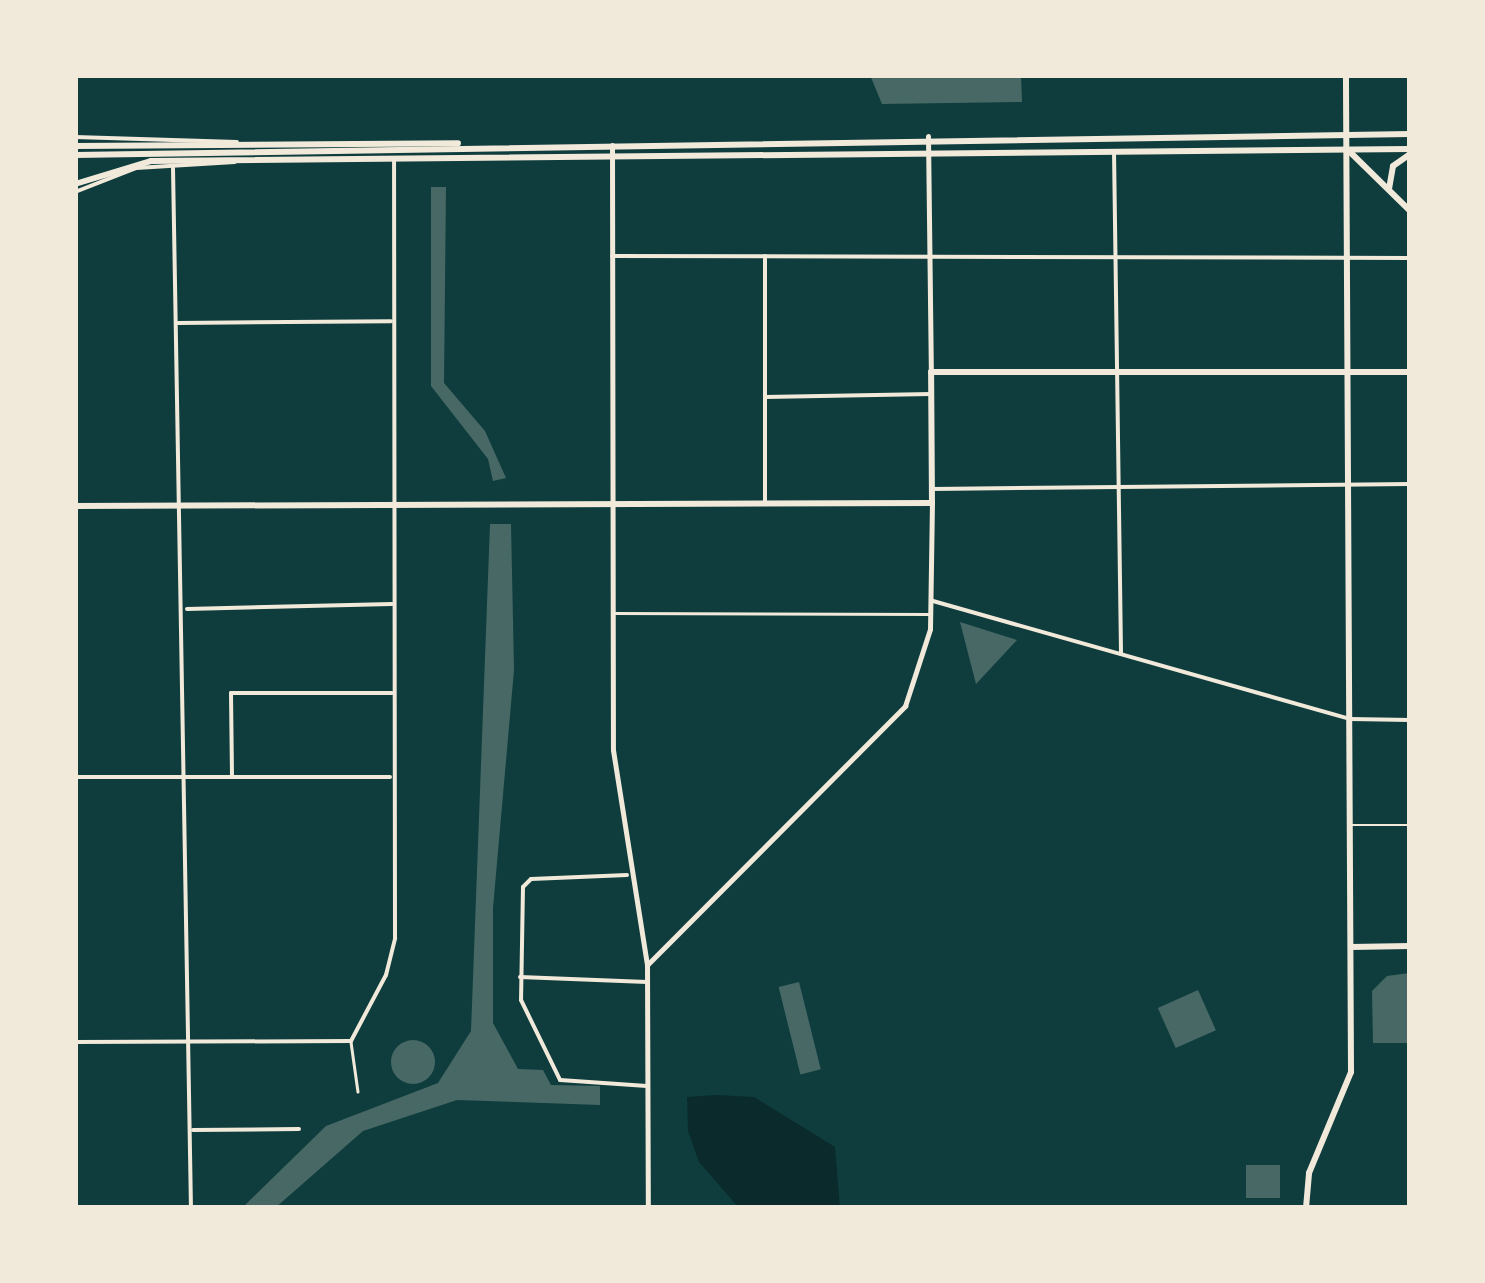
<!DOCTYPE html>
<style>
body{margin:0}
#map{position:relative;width:1485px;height:1283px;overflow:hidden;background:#0f3d3e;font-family:Inter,sans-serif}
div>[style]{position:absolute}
.water>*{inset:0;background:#0a2a2b}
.building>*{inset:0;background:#486865;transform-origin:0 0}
.round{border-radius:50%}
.service>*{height:2.5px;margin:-1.25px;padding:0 1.25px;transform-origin:1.25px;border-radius:1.25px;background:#f1e9da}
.minor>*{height:4px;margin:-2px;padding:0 2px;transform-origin:2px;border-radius:2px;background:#f1e9da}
.tertiary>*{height:5px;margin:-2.5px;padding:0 2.5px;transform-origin:2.5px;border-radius:2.5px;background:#f1e9da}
.secondary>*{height:6px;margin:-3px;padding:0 3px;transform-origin:3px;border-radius:3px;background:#f1e9da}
.trunk>*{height:6px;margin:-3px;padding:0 3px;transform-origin:3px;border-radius:3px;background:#f1e9da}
span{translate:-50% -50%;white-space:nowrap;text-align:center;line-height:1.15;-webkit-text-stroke:8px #f1e9da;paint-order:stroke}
.frame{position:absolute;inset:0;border:78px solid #f1e9da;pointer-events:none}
</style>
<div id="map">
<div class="water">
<div style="clip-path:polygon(716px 1095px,754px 1097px,835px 1147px,840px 1208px,739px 1208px,699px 1162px,688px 1131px,687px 1097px)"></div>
</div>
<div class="building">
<div style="clip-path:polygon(870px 75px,1021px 75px,1022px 102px,882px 104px)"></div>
<div style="clip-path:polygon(431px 187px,446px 187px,444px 383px,485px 431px,506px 478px,493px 481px,488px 459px,431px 386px)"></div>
<div style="clip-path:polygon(490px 524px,511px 524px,514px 670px,493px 908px,493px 1023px,518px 1069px,543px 1070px,551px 1085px,600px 1086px,600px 1105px,457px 1100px,363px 1131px,275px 1208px,242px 1208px,326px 1126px,438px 1083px,471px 1031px)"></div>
<div style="clip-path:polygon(960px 622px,1017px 640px,976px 684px)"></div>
<div style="clip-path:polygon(1410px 973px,1410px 1043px,1373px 1043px,1372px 991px,1387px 976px)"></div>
<div style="left:799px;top:982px;width:90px;height:21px;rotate:76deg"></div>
<div style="left:1198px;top:990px;width:44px;height:44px;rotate:66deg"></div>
<div class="round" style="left:391px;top:1040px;width:44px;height:44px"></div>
<div style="left:1246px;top:1165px;width:34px;height:33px"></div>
</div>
<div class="service">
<div style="left:614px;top:613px;width:316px;rotate:0.2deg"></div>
<div style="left:1352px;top:825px;width:58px"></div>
<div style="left:351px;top:1042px;width:50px;rotate:82deg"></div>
</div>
<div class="minor">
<div style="left:75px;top:137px;width:162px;rotate:1.8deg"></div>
<div style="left:1114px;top:151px;width:503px;rotate:89.2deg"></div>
<div style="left:173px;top:168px;width:1040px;rotate:89.01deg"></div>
<div style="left:75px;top:192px;width:66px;rotate:-21.5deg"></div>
<div style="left:136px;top:168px;width:99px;rotate:-3.5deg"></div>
<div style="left:612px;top:256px;width:798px;rotate:0.14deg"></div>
<div style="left:178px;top:323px;width:213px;rotate:-0.5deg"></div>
<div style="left:765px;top:397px;width:166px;rotate:-1deg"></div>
<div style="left:932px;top:489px;width:478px;rotate:-0.6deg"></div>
<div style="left:765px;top:504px;width:248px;rotate:-90deg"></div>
<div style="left:933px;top:601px;width:433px;rotate:15.8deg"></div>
<div style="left:1350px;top:719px;width:60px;rotate:1deg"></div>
<div style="left:187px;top:609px;width:205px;rotate:-1.4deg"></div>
<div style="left:232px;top:776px;width:83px;rotate:-90.7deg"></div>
<div style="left:231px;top:693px;width:161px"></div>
<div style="left:75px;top:777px;width:315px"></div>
<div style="left:627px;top:875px;width:96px;rotate:177.6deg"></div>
<div style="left:531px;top:879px;width:11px;rotate:135deg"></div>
<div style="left:523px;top:887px;width:113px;rotate:91deg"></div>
<div style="left:521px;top:1000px;width:89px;rotate:64deg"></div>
<div style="left:560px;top:1080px;width:87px;rotate:3.9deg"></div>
<div style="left:520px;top:977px;width:127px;rotate:2.3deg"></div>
<div style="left:75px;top:1042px;width:276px;rotate:-0.2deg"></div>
<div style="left:351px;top:1041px;width:75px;rotate:-62.1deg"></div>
<div style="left:386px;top:975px;width:38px;rotate:-76deg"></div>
<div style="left:395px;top:938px;width:778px;rotate:-90.07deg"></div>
<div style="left:193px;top:1130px;width:106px;rotate:-0.5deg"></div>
</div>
<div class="tertiary">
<div style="left:928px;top:136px;width:236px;rotate:89.3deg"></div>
<div style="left:612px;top:145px;width:605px;rotate:89.91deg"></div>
<div style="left:613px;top:750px;width:218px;rotate:81deg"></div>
<div style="left:647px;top:965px;width:243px;rotate:89.8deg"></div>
<div style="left:647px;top:965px;width:366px;rotate:-45.1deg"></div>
<div style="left:905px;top:706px;width:81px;rotate:-72deg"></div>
<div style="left:930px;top:629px;width:126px;rotate:-89.1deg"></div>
</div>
<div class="secondary">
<div style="left:1348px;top:150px;width:87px;rotate:44.5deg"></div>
<div style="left:1389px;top:189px;width:23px;rotate:-80deg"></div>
<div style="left:1393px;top:166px;width:21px;rotate:-35deg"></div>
<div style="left:75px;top:506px;width:857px;rotate:-0.2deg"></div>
<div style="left:932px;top:503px;width:131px;rotate:-90.4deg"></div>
<div style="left:931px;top:372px;width:479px"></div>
<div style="left:1351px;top:947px;width:59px;rotate:-1deg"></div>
<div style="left:1306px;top:1208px;width:35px;rotate:-85deg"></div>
<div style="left:1309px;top:1173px;width:109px;rotate:-67.4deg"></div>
<div style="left:1351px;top:1072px;width:997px;rotate:-90.29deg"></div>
</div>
<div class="trunk">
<div style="left:75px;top:146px;width:383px;rotate:-0.4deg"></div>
<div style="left:75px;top:155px;width:1335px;rotate:-0.9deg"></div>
<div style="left:75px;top:184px;width:79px;rotate:-16.8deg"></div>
<div style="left:151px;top:161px;width:1259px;rotate:-0.55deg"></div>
</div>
<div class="frame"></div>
</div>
